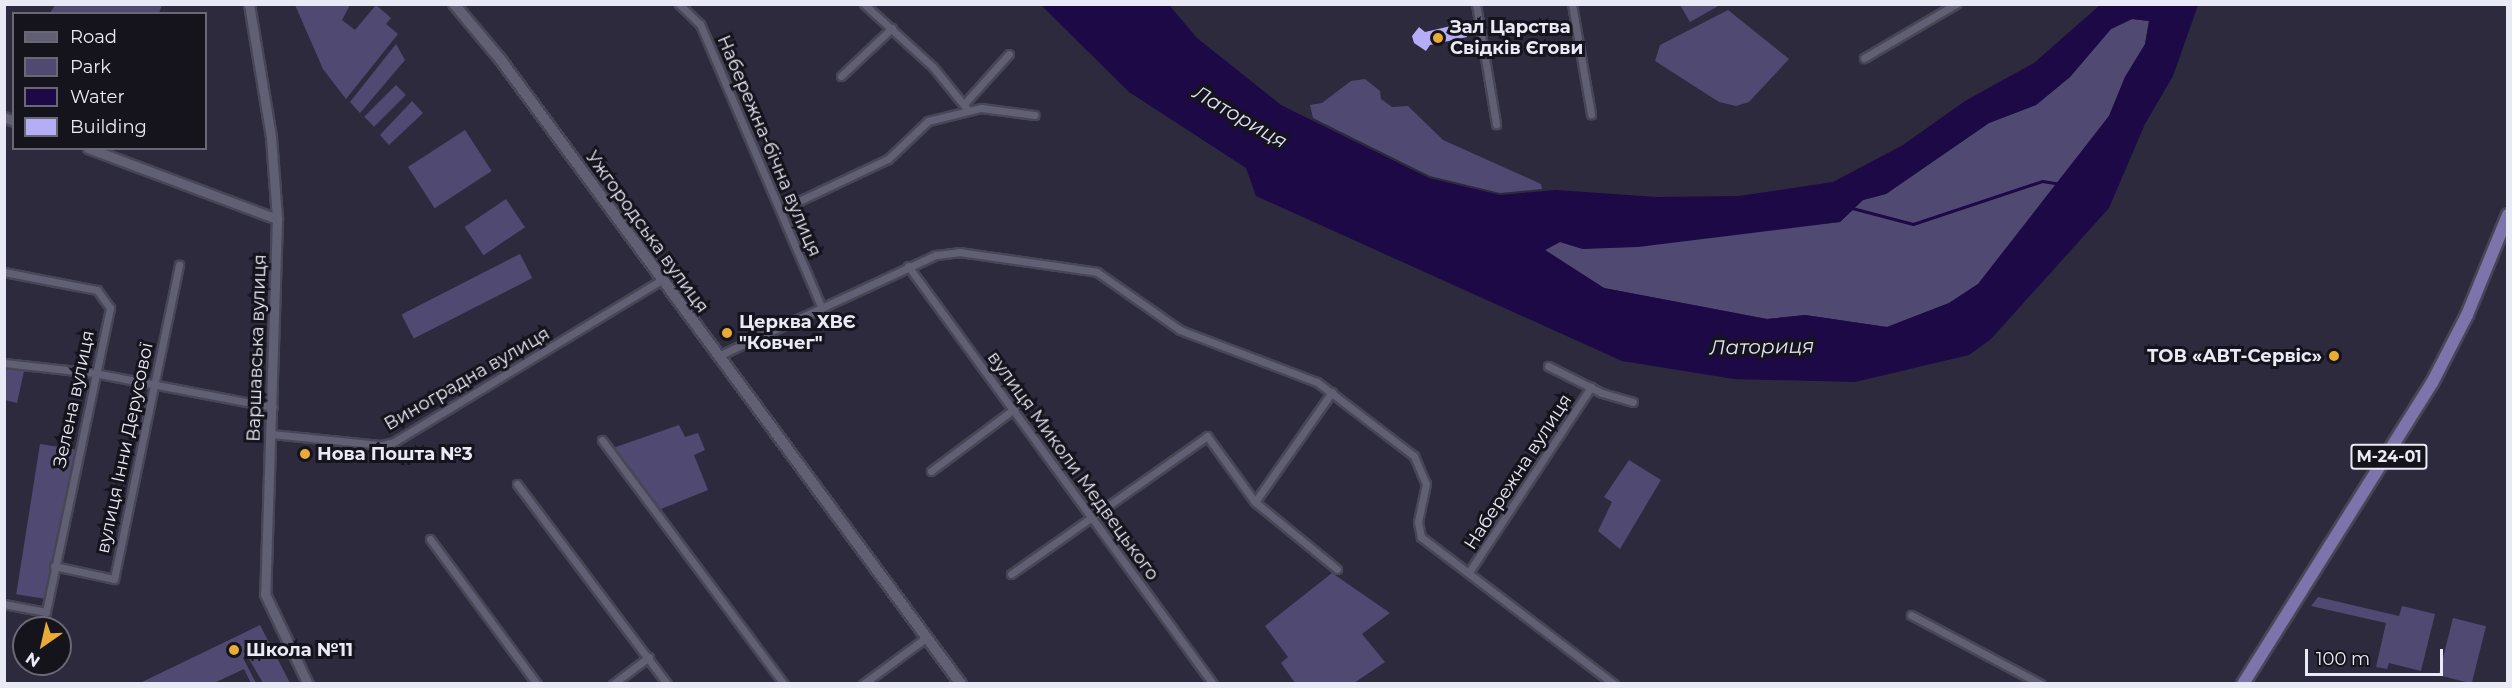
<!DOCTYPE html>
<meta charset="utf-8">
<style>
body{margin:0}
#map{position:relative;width:2512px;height:688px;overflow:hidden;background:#2c2a3c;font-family:Montserrat,sans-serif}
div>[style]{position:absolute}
.green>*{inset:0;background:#504a73;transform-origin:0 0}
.water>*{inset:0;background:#1c0946}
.stream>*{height:3px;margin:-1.5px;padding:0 1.5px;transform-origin:1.5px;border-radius:1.5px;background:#1c0946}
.building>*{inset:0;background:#b6adf7}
.roads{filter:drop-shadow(2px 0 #484656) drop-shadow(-2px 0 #484656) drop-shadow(0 2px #484656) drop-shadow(0 -2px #484656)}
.minor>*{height:7px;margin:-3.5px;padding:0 3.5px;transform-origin:3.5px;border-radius:3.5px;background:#615f74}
.tertiary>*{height:9px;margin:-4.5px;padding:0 4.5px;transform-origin:4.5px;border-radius:4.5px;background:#615f74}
.secondary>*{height:10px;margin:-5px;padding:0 5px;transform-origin:5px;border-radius:5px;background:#615f74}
.trunk>*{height:12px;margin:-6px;padding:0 6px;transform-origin:6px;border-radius:6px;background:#7c74aa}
.dots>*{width:16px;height:16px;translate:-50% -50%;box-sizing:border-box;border:3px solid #15141c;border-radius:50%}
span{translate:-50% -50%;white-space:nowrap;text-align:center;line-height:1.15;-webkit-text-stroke:6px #15141c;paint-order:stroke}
.shield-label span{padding:2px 4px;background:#15141c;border:2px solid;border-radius:4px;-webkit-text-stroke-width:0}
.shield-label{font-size:16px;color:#eae9f6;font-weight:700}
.poi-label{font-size:18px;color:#eae9f6;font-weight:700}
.left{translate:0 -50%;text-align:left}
.right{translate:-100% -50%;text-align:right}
.street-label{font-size:18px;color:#eae9f6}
.water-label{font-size:20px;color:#e3e2f5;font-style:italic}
.frame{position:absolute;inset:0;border:6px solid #eae9f6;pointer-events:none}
.legend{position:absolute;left:12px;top:12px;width:195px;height:138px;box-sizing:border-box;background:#15141c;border:2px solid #6a6973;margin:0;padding:8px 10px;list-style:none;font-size:18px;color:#eae9f6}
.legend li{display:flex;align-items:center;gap:12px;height:30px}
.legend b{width:30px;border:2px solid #6a6973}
.north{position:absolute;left:12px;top:616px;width:60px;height:60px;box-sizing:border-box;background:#15141c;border:2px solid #6a6973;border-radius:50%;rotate:214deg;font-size:16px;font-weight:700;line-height:24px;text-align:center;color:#eae9f6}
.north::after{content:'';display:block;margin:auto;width:21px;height:27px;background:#e8ab37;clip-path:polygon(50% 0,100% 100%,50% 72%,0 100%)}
.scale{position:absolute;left:2305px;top:649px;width:138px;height:27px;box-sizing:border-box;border:3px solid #eae9f6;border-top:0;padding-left:8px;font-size:18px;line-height:21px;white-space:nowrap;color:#eae9f6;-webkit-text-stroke:4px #15141c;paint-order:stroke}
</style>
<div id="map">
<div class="green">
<div style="clip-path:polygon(55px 5px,55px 4px,162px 5px,159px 13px,50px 13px)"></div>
<div style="clip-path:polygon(295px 5px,350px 5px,342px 20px,355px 30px,376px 5px,391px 18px,386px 24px,398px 34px,346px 99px,323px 69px)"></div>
<div style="clip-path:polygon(1680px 5px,1720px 5px,1690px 22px)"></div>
<div style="clip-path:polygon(1728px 10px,1789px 59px,1749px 102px,1736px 106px,1719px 102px,1655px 61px,1660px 45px)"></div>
<div style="clip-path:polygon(2132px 19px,2149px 21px,2145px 45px,2125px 77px,2109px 116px,1978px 284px,1949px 303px,1887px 327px,1805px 315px,1767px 319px,1604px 288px,1545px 250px,1560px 242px,1583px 249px,1840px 222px,1863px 200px,1886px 194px,1989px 123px,2036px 105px,2070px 77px,2111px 29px)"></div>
<div style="clip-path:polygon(396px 44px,405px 60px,360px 113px,350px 102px)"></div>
<div style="clip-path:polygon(1365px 79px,1380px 91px,1381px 99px,1392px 107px,1408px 106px,1443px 140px,1541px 184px,1542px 189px,1500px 193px,1430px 176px,1313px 118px,1310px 105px,1322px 103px,1351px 81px)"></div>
<div style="left:396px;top:85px;width:14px;height:45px;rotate:45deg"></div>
<div style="clip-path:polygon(412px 101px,423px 113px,389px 145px,380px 135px)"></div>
<div style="left:465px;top:130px;width:49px;height:68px;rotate:57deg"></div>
<div style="left:506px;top:199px;width:34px;height:50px;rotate:56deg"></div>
<div style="left:520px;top:254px;width:27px;height:133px;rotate:63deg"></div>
<div style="clip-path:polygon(5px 369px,24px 371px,17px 403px,5px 400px)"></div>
<div style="clip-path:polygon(679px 425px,685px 437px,698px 433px,705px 450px,694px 455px,708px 490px,661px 509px,613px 448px)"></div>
<div style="left:40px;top:444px;width:37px;height:152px;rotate:9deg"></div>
<div style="clip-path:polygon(1629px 460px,1661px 480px,1620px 549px,1598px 531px,1612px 502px,1604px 497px)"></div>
<div style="clip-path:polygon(1332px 573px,1390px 613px,1362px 634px,1385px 662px,1354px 683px,1295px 683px,1281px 663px,1288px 657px,1265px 626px)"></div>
<div style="clip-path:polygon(2318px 597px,2399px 616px,2402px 606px,2435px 614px,2421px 671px,2389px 663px,2387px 669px,2376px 667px,2386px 623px,2311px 606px)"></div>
<div style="left:2453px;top:618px;width:34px;height:59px;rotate:14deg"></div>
<div style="clip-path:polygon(260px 625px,290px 683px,263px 683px,246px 654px,243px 658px,256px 683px,251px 683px,244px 669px,214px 683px,140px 683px)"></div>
</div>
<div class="water">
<div style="clip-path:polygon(evenodd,1041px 5px,1169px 5px,1197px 38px,1281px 105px,1429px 178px,1500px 195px,1556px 190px,1657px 197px,1739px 196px,1833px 182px,1903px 145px,1965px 101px,2034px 63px,2100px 5px,2198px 5px,2173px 76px,2145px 124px,2109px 208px,1991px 339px,1969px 355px,1855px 382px,1734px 379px,1622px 361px,1256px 196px,1246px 168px,1129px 92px,1041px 5px,2132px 19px,2149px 21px,2145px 44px,2125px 77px,2109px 116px,1978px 284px,1949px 303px,1887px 327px,1805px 315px,1767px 319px,1604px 288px,1545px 250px,1560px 242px,1583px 249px,1638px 247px,1840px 222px,1863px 200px,1886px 194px,1989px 123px,2036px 105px,2070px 77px,2111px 29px,2132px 19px)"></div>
</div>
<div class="stream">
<div style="left:1852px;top:208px;width:63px;rotate:14.7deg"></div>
<div style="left:1913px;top:224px;width:136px;rotate:-18.4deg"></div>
<div style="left:2042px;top:181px;width:19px;rotate:9deg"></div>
</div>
<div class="building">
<div style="clip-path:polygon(1464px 23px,1467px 37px,1430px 45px,1426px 51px,1414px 43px,1412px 36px,1419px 27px,1425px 32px)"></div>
</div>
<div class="roads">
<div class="minor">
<div style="left:679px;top:4px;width:29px;rotate:44deg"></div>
<div style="left:700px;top:24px;width:307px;rotate:66.8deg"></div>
<div style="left:864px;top:4px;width:93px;rotate:42.4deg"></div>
<div style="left:933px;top:67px;width:55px;rotate:50.9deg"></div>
<div style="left:1476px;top:4px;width:122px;rotate:80.5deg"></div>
<div style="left:1572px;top:4px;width:112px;rotate:80.2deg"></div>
<div style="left:1864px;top:58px;width:107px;rotate:-30.4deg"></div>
<div style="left:841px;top:76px;width:70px;rotate:-43.3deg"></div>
<div style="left:964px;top:104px;width:67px;rotate:-48deg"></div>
<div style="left:780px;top:210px;width:119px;rotate:-25.3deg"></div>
<div style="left:888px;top:159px;width:55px;rotate:-43.5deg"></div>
<div style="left:928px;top:121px;width:55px;rotate:-13.8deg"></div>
<div style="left:981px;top:108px;width:54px;rotate:7.4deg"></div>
<div style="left:908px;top:266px;width:517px;rotate:53.88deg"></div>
<div style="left:4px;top:272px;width:95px;rotate:11deg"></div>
<div style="left:97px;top:290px;width:22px;rotate:54deg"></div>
<div style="left:110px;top:308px;width:311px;rotate:101.9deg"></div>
<div style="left:46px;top:612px;width:43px;rotate:-169.2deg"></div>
<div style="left:718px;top:356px;width:240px;rotate:-24.9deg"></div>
<div style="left:936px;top:255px;width:23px;rotate:-7deg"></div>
<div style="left:959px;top:252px;width:139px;rotate:8.2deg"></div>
<div style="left:1097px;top:272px;width:101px;rotate:34.9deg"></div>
<div style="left:1180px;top:330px;width:147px;rotate:20.8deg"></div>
<div style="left:1317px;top:382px;width:122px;rotate:37.3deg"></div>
<div style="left:1414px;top:456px;width:30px;rotate:67deg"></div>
<div style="left:1426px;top:484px;width:39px;rotate:102deg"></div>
<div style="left:1418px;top:522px;width:15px;rotate:79deg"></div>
<div style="left:1421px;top:537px;width:243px;rotate:37.3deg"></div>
<div style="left:4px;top:363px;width:91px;rotate:6.3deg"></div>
<div style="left:94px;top:373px;width:182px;rotate:10.8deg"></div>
<div style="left:1548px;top:366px;width:60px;rotate:26.6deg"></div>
<div style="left:1602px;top:393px;width:32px;rotate:16deg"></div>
<div style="left:1332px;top:392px;width:134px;rotate:125deg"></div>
<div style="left:1255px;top:502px;width:106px;rotate:39.3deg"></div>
<div style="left:271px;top:434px;width:112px;rotate:5.7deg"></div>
<div style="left:382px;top:445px;width:12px;rotate:-14deg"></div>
<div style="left:394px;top:442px;width:313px;rotate:-31.2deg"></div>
<div style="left:602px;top:440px;width:304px;rotate:53.3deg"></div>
<div style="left:931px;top:471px;width:104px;rotate:-36.8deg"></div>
<div style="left:517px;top:484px;width:250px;rotate:53.1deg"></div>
<div style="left:430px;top:539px;width:180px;rotate:53.6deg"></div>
<div style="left:54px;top:566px;width:61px;rotate:12.2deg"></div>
<div style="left:114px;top:579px;width:321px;rotate:-78.3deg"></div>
<div style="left:1469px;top:572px;width:222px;rotate:-56.6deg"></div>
<div style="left:1011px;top:574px;width:240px;rotate:-35.1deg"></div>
<div style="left:1207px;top:436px;width:82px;rotate:54deg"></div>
<div style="left:1911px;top:615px;width:147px;rotate:28deg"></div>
<div style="left:613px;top:684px;width:45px;rotate:-36.9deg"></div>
<div style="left:863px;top:684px;width:79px;rotate:-36.3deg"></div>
</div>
<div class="tertiary">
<div style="left:249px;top:4px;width:135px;rotate:80.6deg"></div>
<div style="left:271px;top:137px;width:82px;rotate:85.8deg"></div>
<div style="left:277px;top:219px;width:375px;rotate:91.8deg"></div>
<div style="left:265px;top:594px;width:100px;rotate:64.5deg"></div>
<div style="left:4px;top:117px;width:11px;rotate:22deg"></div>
<div style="left:88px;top:148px;width:202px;rotate:20.6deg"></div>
</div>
<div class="secondary">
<div style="left:454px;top:4px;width:72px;rotate:50.1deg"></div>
<div style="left:500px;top:59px;width:777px;rotate:53.59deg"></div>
</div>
<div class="trunk">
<div style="left:2243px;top:684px;width:355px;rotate:-57.9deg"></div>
<div style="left:2432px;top:383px;width:76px;rotate:-62.8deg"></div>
<div style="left:2467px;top:315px;width:108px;rotate:-67.7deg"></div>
</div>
</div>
<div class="dots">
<div style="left:1438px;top:38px;background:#e8ab37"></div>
<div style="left:727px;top:333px;background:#e8ab37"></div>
<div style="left:2334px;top:356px;background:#e8ab37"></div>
<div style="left:305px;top:454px;background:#e8ab37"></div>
<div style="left:234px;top:650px;background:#e8ab37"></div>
</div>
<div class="shield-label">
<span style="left:2389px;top:457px">М-24-01</span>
</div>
<div class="poi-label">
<span class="left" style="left:1450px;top:38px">Зал Царства<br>Свідків Єгови</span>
<span class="left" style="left:739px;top:333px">Церква ХВЄ<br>"Ковчег"</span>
<span class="right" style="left:2322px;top:356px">ТОВ «АВТ-Сервіс»</span>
<span class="left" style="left:317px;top:454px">Нова Пошта №3</span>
<span class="left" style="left:246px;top:650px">Школа №11</span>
</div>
<div class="street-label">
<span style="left:769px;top:146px;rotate:67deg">Набережна-бічна вулиця</span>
<span style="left:647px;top:232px;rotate:54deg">Ужгородська вулиця</span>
<span style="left:257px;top:348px;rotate:-88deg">Варшавська вулиця</span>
<span style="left:467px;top:379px;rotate:-30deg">Виноградна вулиця</span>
<span style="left:74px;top:399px;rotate:-78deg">Зелена вулиця</span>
<span style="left:125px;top:448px;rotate:-78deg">вулиця Інни Дерусової</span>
<span style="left:1073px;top:466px;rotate:54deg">вулиця Миколи Медвецького</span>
<span style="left:1518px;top:472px;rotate:-57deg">Набережна вулиця</span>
</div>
<div class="water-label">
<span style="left:1240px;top:117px;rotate:30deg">Латориця</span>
<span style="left:1762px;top:347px;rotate:-1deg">Латориця</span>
</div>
<div class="frame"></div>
<ul class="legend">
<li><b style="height:8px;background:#615f74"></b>Road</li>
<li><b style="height:16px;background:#504a73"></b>Park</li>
<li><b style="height:16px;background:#1c0946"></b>Water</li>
<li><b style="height:16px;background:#b6adf7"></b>Building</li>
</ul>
<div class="north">N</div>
<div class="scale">100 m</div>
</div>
